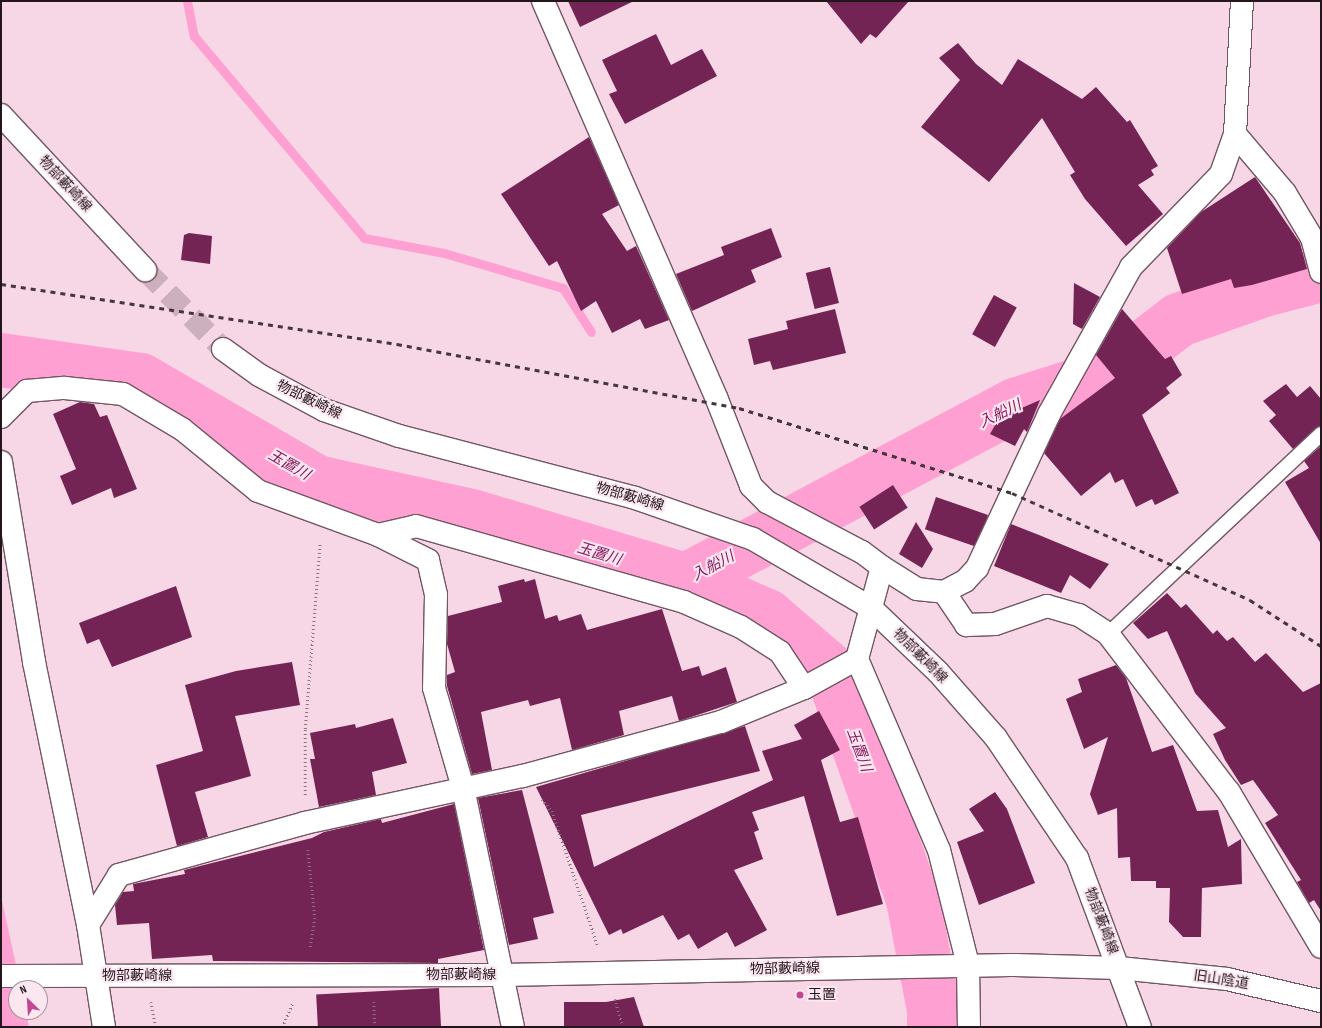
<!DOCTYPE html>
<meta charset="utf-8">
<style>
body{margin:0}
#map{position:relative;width:1322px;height:1028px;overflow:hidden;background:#f7d6e6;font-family:"Sofia Sans Condensed","Noto Sans JP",sans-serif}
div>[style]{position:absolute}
.water>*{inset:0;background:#fea1d2}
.stream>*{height:9px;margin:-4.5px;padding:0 4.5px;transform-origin:4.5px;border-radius:4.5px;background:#fea1d2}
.river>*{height:54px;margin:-27px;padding:0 27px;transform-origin:27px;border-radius:27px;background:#fea1d2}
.building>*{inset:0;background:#742454;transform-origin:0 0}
.secondary-tunnel>*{height:22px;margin-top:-11px;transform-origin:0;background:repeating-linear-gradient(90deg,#ccb0be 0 22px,transparent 0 33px)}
.path>*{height:2.5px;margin-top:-1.25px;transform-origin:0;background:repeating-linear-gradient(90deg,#8a747f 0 1px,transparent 0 4px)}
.roads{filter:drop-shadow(1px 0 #725664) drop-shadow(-1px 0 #725664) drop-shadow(0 1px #725664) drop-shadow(0 -1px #725664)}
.lane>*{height:14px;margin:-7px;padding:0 7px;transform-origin:7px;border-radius:7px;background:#fff}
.street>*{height:22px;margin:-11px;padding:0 11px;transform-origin:11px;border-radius:11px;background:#fff}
.secondary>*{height:22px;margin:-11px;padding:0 11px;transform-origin:11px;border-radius:11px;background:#fff}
.rail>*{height:3px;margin-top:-1.5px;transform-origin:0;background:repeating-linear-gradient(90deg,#45353d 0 5px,transparent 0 10px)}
.dots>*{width:11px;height:11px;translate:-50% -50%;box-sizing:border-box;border:2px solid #fce7f1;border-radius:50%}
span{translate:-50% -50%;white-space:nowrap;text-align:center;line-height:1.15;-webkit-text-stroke:4px #fce7f1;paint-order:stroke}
.street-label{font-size:14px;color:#22161c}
.poi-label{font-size:14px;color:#22161c}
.left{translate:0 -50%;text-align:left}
.water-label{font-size:15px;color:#851c5e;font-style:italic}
.frame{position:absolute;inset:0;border:2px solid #22161c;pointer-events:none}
.north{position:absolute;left:8px;top:980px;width:40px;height:40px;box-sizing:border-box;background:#fce7f1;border:1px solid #a5939c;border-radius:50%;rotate:335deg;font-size:11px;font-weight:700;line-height:16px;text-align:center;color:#22161c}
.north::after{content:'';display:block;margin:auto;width:14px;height:18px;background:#c44591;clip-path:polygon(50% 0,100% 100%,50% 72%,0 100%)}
</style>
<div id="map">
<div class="water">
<div style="clip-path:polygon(1px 896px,21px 988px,16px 988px,16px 1012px,26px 1012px,29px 1027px,1px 1027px)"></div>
</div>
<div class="stream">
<div style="left:187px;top:1px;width:36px;rotate:79deg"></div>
<div style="left:194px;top:36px;width:264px;rotate:49.9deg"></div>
<div style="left:364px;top:238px;width:81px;rotate:10.6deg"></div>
<div style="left:444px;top:253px;width:124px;rotate:16.4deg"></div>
<div style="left:563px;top:288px;width:52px;rotate:57.5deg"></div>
</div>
<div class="river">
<div style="left:1px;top:360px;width:141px;rotate:8.1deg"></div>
<div style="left:141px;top:380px;width:203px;rotate:30.1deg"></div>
<div style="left:317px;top:482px;width:159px;rotate:12.4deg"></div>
<div style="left:472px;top:516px;width:223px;rotate:16.7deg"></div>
<div style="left:686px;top:580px;width:89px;rotate:24deg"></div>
<div style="left:767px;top:616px;width:86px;rotate:40.7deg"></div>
<div style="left:832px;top:672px;width:242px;rotate:70.4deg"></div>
<div style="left:913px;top:900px;width:112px;rotate:79.2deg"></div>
<div style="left:934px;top:1010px;width:17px;rotate:90deg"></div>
<div style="left:686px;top:580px;width:373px;rotate:-28deg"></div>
<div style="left:1015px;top:405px;width:96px;rotate:-17.7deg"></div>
<div style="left:1106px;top:376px;width:92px;rotate:-37.5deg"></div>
<div style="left:1179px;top:320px;width:90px;rotate:-19.4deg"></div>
<div style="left:1264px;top:290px;width:59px;rotate:-14.7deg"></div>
</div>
<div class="building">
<div style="clip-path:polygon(568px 1px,634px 1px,580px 27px)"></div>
<div style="clip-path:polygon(826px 1px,909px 1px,876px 38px,870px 34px,861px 44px)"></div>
<div style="clip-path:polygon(656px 34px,671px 65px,702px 49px,717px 76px,625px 124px,609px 94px,617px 91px,602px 60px)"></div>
<div style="clip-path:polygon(958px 43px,976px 64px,1002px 85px,1018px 59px,1082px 99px,1096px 87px,1127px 122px,1130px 120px,1158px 166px,1151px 170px,1154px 175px,1138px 185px,1163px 214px,1126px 246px,1085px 199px,1070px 175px,1075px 172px,1042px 118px,989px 182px,921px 127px,960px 80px,939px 58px)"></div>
<div style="clip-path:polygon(589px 137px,619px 205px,602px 214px,627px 251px,636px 246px,669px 320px,645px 329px,640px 319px,612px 333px,596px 301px,581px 311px,557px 261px,549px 266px,501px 194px)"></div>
<div style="clip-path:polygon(1255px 177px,1300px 243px,1307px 269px,1252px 285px,1234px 288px,1231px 279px,1182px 294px,1167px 248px,1201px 212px)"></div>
<div style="clip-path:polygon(771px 228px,782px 257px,751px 270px,756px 282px,692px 311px,676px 274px,724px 255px,721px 247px)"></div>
<div style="clip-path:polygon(189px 233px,212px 236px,210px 264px,181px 260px,184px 235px)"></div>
<div style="left:830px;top:267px;width:37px;height:25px;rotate:76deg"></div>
<div style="clip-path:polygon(1074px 283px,1100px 297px,1082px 329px,1073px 324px)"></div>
<div style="left:994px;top:295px;width:26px;height:45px;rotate:29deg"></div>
<div style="clip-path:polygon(835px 309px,846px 353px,773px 370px,770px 361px,754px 365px,748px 339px,788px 329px,786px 321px)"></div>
<div style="clip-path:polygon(1122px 309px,1165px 359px,1171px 356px,1182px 375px,1166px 388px,1170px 393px,1142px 415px,1179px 493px,1155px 505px,1152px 499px,1136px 507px,1123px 479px,1115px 483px,1110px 472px,1081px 496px,1044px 453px,1060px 419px,1115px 378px,1096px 355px)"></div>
<div style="clip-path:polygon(1286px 384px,1297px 397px,1310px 386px,1321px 399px,1321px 426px,1293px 449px,1269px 421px,1276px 415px,1263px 401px)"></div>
<div style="clip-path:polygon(1040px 400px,1027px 432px,1024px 429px,1015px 446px,990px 434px,999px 418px)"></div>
<div style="clip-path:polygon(80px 402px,94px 404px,100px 417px,107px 415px,137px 489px,114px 498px,111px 488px,72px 505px,60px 476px,76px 469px,53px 414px)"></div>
<div style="clip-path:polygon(1321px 446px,1321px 544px,1285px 482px,1309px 468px,1304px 461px)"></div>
<div style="left:893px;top:485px;width:27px;height:40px;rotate:57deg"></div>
<div style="left:936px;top:497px;width:55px;height:34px;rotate:19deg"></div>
<div style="clip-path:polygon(916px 522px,933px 549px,922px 568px,899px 554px)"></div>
<div style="clip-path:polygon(1011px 524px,1039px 535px,1109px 564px,1090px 589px,1070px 575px,1061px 593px,994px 566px)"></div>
<div style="clip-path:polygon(524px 579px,525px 582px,535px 579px,545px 619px,557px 615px,559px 621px,581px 614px,587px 630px,662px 609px,682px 671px,699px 666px,702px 676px,726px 667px,737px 702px,679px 721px,672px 696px,619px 711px,624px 735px,572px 750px,560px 698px,530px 706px,528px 700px,481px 712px,492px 770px,472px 774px,447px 686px,447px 675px,455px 672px,447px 644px,448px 616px,502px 602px,498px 586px)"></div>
<div style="clip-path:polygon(176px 586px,192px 637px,112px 667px,99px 639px,87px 644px,79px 623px)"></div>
<div style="clip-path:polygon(1167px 593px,1181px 608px,1186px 604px,1213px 634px,1217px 630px,1227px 641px,1233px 637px,1255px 662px,1266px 653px,1303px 692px,1321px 683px,1321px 911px,1314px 900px,1309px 903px,1297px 882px,1301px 880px,1265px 823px,1278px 815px,1253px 780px,1241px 785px,1225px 760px,1213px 734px,1226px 728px,1195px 693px,1167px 631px,1148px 639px,1133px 623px)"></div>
<div style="clip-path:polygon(292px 662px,300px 705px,235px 716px,251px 776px,195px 792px,208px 837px,177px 846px,156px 765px,203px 751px,185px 685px,236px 671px)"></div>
<div style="clip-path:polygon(1116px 665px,1126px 678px,1152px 752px,1173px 745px,1197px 811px,1218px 810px,1228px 847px,1241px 839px,1242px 884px,1202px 888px,1201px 937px,1183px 937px,1169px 922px,1170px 888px,1156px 888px,1156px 881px,1131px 881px,1130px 857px,1118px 858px,1117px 808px,1098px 815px,1090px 794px,1108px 737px,1084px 749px,1066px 699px,1082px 692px,1078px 679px)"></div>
<div style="clip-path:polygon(819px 711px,840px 750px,821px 760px,840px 822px,858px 817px,883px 904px,837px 916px,804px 796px,752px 812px,759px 830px,754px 832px,763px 859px,734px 870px,767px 930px,735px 947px,727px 932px,698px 949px,689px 934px,678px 940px,663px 915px,623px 934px,621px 929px,609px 935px,536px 787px,745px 726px,760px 771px,581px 815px,594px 867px,773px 780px,762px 751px,802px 739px,794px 725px)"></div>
<div style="clip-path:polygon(393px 718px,407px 763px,372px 772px,376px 795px,319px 807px,310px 759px,315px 759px,310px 733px,355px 724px,356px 728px)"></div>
<div style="clip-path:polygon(522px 790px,554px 913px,533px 918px,538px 939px,509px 945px,478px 798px)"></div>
<div style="clip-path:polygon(995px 792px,1007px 809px,1035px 883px,979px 905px,957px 842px,984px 831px,969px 809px)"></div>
<div style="clip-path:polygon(454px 804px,484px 950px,438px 959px,438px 963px,218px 961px,213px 961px,212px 955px,152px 959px,149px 923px,117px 925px,115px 905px,123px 892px,134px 891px,133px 884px,185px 874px,184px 870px,312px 838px,324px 832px,381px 819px,382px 823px)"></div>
<div style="left:439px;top:988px;width:39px;height:123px;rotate:87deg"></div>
<div style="clip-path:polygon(634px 997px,644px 1027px,564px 1027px,564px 1002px,606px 1002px)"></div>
</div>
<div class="secondary-tunnel">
<div style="left:145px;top:270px;width:111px;rotate:45.4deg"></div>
</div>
<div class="path">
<div style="left:305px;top:795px;width:66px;rotate:-90deg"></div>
<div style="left:305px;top:729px;width:187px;rotate:-85.4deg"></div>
<div style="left:542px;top:799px;width:16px;rotate:50deg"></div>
<div style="left:552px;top:811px;width:143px;rotate:71.2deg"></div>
<div style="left:308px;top:850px;width:68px;rotate:84.1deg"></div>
<div style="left:315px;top:918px;width:30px;rotate:99deg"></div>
<div style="left:615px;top:999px;width:29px;rotate:74deg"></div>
<div style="left:151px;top:1002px;width:25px;rotate:79deg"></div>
<div style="left:374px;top:1002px;width:25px;rotate:88deg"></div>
<div style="left:282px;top:1027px;width:27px;rotate:-66deg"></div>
</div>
<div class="roads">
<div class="lane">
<div style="left:1108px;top:634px;width:292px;rotate:-43.2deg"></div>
</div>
<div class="street">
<div style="left:543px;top:1px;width:432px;rotate:66.4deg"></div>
<div style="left:716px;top:397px;width:96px;rotate:68.5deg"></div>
<div style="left:751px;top:486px;width:23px;rotate:45deg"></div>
<div style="left:767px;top:502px;width:107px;rotate:27.8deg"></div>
<div style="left:862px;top:552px;width:25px;rotate:37deg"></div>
<div style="left:882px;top:567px;width:95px;rotate:105.2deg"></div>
<div style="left:857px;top:659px;width:208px;rotate:66.8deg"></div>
<div style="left:939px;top:850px;width:119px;rotate:75.8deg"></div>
<div style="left:968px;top:965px;width:62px;rotate:89.1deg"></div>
<div style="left:1235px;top:134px;width:77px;rotate:49.7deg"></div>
<div style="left:1285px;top:193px;width:52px;rotate:59deg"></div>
<div style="left:1312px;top:238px;width:35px;rotate:75deg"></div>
<div style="left:1px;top:417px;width:37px;rotate:-45deg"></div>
<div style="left:27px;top:391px;width:38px;rotate:-5deg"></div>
<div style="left:65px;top:388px;width:58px;rotate:5.9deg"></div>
<div style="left:123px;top:394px;width:69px;rotate:30.7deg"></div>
<div style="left:182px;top:429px;width:98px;rotate:39.2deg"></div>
<div style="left:258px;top:491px;width:128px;rotate:20.1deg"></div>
<div style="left:378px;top:535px;width:39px;rotate:-13deg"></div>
<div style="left:416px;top:526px;width:279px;rotate:15.8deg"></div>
<div style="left:684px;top:602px;width:62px;rotate:23.7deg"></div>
<div style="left:741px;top:627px;width:46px;rotate:32.7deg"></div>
<div style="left:780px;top:652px;width:43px;rotate:56.3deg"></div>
<div style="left:1px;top:462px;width:203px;rotate:80.6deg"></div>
<div style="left:34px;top:662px;width:268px;rotate:78.4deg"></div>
<div style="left:378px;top:535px;width:56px;rotate:26.6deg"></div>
<div style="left:428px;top:560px;width:36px;rotate:77deg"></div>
<div style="left:436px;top:595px;width:93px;rotate:91.2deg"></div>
<div style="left:434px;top:688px;width:104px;rotate:73.8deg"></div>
<div style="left:463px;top:788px;width:244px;rotate:78.2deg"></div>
<div style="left:882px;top:567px;width:41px;rotate:32.2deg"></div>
<div style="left:917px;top:589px;width:27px;rotate:6deg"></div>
<div style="left:944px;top:592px;width:24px;rotate:-28deg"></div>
<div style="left:965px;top:581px;width:18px;rotate:-47deg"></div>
<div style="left:977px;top:568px;width:170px;rotate:-64.9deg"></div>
<div style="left:1049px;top:414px;width:168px;rotate:-60.8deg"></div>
<div style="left:1131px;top:267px;width:129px;rotate:-45.9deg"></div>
<div style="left:1221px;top:174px;width:42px;rotate:-70.7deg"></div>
<div style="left:1235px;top:134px;width:133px;rotate:-87deg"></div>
<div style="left:944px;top:592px;width:40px;rotate:56deg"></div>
<div style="left:966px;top:625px;width:29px;rotate:-2deg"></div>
<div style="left:995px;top:624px;width:55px;rotate:-19.1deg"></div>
<div style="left:1047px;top:606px;width:33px;rotate:16deg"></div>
<div style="left:1079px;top:615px;width:35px;rotate:33deg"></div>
<div style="left:1108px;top:634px;width:199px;rotate:52.6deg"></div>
<div style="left:1229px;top:792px;width:180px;rotate:59.3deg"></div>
<div style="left:104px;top:1027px;width:103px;rotate:-98.9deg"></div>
<div style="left:88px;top:925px;width:59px;rotate:-58.2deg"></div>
<div style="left:119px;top:875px;width:193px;rotate:-15.6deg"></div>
<div style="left:305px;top:823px;width:223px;rotate:-12.2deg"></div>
<div style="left:523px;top:776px;width:205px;rotate:-15.3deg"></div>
<div style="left:721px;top:722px;width:90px;rotate:-22.3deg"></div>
<div style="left:804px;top:688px;width:60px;rotate:-28.7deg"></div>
</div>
<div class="secondary">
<div style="left:1px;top:115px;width:212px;rotate:47.1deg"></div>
<div style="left:223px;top:349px;width:44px;rotate:35.8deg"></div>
<div style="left:259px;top:375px;width:74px;rotate:28.3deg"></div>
<div style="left:324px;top:410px;width:79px;rotate:19.1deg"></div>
<div style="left:399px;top:436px;width:244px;rotate:14.7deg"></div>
<div style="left:635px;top:498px;width:125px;rotate:19.2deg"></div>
<div style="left:753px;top:539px;width:137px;rotate:30.3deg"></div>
<div style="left:871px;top:608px;width:93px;rotate:43.7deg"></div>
<div style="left:938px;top:672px;width:88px;rotate:48.7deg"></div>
<div style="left:996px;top:738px;width:145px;rotate:56deg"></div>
<div style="left:1077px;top:858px;width:180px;rotate:69.6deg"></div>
<div style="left:1px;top:976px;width:501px;rotate:-0.11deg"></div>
<div style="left:502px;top:975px;width:513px;rotate:-1.12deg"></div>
<div style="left:1015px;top:965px;width:104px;rotate:1.7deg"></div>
<div style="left:1119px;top:968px;width:109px;rotate:5.8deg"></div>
<div style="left:1227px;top:979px;width:97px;rotate:13.2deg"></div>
</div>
</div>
<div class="rail">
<div style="left:1px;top:284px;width:401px;rotate:8.6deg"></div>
<div style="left:397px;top:344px;width:348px;rotate:10.6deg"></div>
<div style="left:739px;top:408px;width:286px;rotate:17.3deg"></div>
<div style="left:1012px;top:493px;width:261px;rotate:24.2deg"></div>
<div style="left:1250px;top:600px;width:85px;rotate:32.9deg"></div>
</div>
<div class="dots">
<div style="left:800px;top:995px;background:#c44591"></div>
</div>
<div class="street-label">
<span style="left:65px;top:184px;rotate:47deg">物部藪崎線</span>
<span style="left:309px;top:400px;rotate:26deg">物部藪崎線</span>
<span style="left:630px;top:497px;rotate:16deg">物部藪崎線</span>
<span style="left:920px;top:656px;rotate:45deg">物部藪崎線</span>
<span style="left:1101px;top:921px;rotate:69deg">物部藪崎線</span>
<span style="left:785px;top:969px;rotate:-1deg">物部藪崎線</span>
<span style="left:461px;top:975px">物部藪崎線</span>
<span style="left:137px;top:976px">物部藪崎線</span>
<span style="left:1221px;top:980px;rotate:9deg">旧山陰道</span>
</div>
<div class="poi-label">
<span class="left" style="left:808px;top:995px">玉置</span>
</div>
<div class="water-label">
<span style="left:1000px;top:414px;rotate:-26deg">入船川</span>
<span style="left:289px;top:465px;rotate:30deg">玉置川</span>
<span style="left:599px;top:554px;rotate:17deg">玉置川</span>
<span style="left:713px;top:566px;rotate:-28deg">入船川</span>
<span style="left:859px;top:750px;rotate:70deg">玉置川</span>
</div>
<div class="frame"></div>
<div class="north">N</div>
</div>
